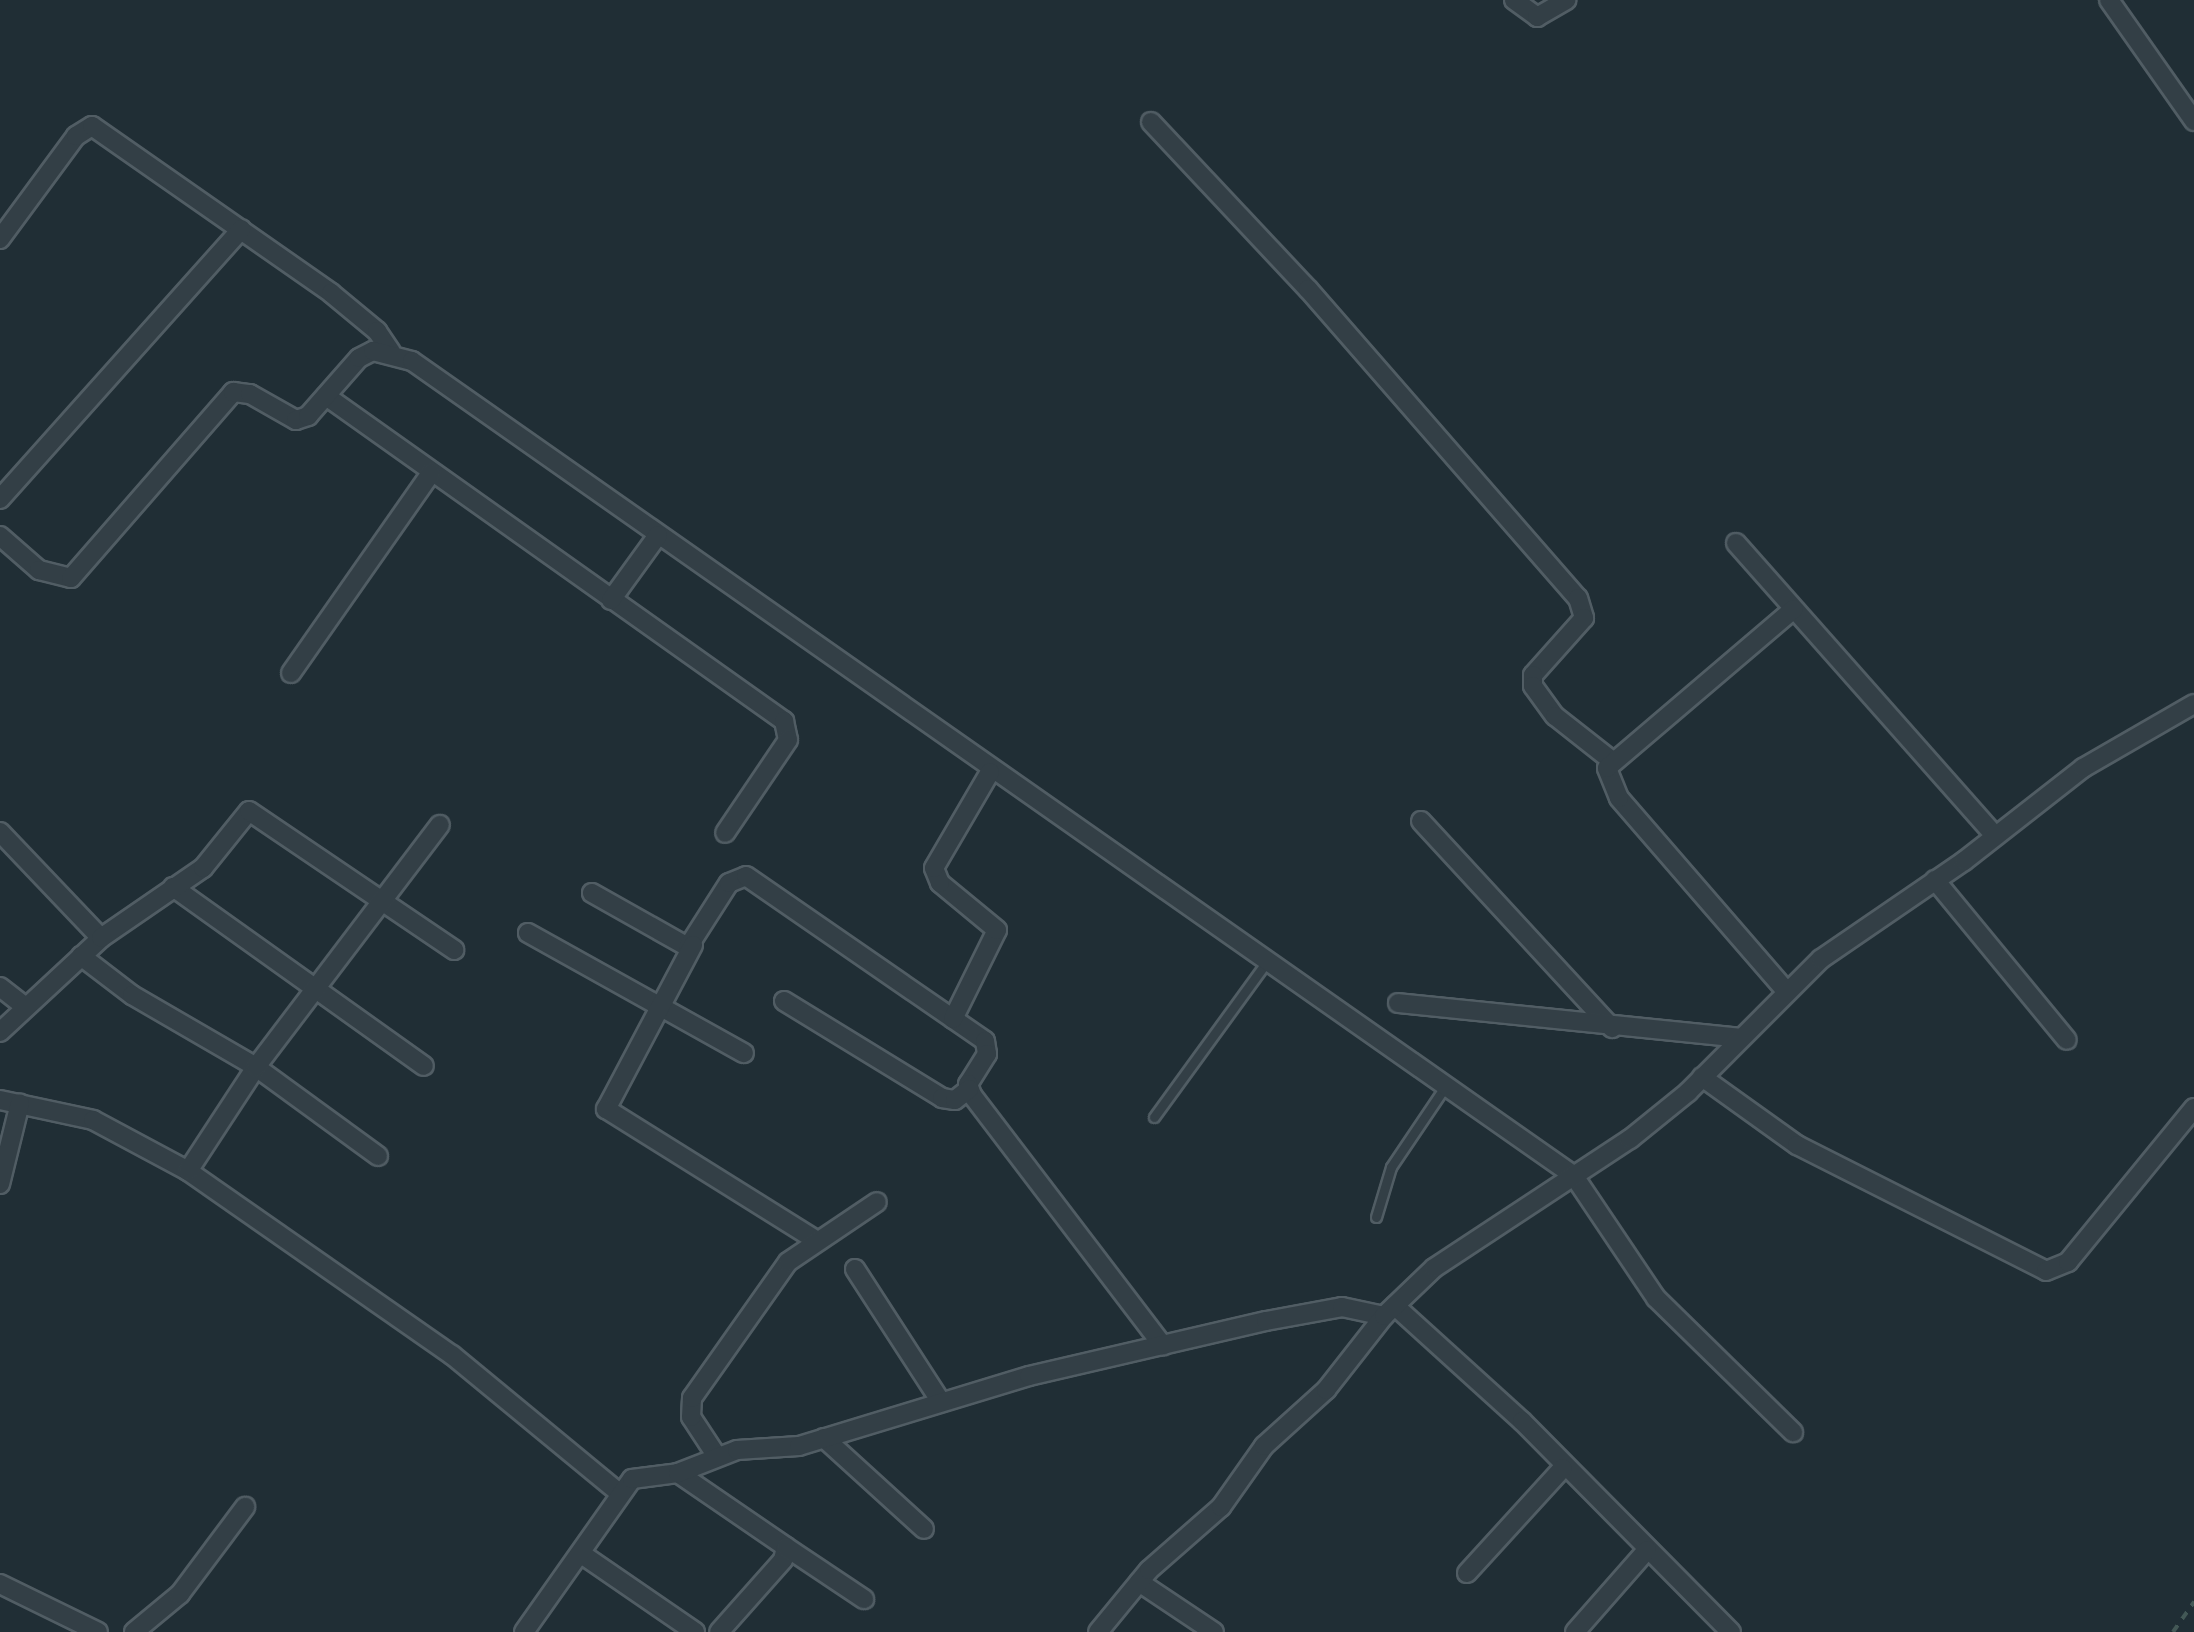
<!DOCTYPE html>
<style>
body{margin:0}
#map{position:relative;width:2194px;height:1632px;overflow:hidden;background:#202e35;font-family:"Golos Text",sans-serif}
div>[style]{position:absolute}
.path>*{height:4px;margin-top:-2px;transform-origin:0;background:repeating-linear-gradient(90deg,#435856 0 8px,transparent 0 16px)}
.roads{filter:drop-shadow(2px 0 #515d64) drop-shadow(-2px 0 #515d64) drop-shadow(0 2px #515d64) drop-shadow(0 -2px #515d64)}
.lane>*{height:9px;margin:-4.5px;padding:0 4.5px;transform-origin:4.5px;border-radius:4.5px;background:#333f46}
.street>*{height:18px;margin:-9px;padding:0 9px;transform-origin:9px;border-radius:9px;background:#333f46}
span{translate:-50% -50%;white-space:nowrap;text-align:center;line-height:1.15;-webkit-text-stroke:10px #19242a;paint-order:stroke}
</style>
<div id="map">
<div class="path">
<div style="left:2173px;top:1632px;width:37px;rotate:-55deg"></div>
</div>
<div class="roads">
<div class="lane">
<div style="left:1154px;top:1117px;width:190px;rotate:-54deg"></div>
<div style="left:1376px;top:1217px;width:52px;rotate:-73.3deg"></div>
<div style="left:1391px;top:1167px;width:97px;rotate:-56deg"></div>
</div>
<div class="street">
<div style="left:1514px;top:0;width:29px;rotate:36deg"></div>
<div style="left:1537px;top:17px;width:34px;rotate:-30deg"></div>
<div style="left:2109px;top:0;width:148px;rotate:54.9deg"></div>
<div style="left:1151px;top:122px;width:229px;rotate:46.8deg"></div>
<div style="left:1308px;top:289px;width:410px;rotate:48.9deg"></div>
<div style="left:1578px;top:598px;width:21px;rotate:73deg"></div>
<div style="left:1584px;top:618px;width:76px;rotate:131.8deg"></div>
<div style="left:1533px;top:675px;width:11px;rotate:90deg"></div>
<div style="left:1533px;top:686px;width:37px;rotate:54deg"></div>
<div style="left:1555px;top:716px;width:71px;rotate:38.2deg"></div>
<div style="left:0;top:239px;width:128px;rotate:-53.6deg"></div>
<div style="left:76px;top:136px;width:19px;rotate:-32deg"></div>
<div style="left:92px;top:126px;width:292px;rotate:34.9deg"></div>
<div style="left:331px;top:293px;width:60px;rotate:39.6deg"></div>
<div style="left:377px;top:331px;width:25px;rotate:56deg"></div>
<div style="left:326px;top:396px;width:562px;rotate:35.36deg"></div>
<div style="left:784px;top:721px;width:19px;rotate:78deg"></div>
<div style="left:788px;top:740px;width:112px;rotate:124.1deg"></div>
<div style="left:0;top:499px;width:362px;rotate:-48.2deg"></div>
<div style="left:0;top:536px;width:52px;rotate:41.1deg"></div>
<div style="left:39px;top:570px;width:33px;rotate:14deg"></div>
<div style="left:71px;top:578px;width:247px;rotate:-48.9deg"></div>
<div style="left:233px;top:392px;width:17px;rotate:7deg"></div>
<div style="left:250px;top:394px;width:53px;rotate:29.5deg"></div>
<div style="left:296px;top:420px;width:13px;rotate:-18deg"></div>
<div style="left:308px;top:416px;width:77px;rotate:-48.7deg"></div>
<div style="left:359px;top:358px;width:16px;rotate:-27deg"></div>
<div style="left:373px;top:351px;width:40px;rotate:14.4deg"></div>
<div style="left:412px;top:361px;width:1419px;rotate:35.04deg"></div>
<div style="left:1574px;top:1176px;width:147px;rotate:56.1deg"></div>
<div style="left:1656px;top:1298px;width:192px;rotate:44.4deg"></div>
<div style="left:1736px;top:543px;width:391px;rotate:48.5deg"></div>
<div style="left:611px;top:600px;width:80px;rotate:-54.1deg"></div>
<div style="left:291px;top:673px;width:244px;rotate:-55deg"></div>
<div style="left:1421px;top:821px;width:282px;rotate:47.3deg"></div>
<div style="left:0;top:832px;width:146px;rotate:46.4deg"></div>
<div style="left:1935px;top:880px;width:207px;rotate:50.5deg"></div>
<div style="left:173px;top:887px;width:308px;rotate:35.5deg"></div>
<div style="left:592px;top:893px;width:110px;rotate:29.4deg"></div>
<div style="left:688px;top:947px;width:76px;rotate:-57.4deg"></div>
<div style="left:729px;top:883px;width:18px;rotate:-22deg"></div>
<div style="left:746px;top:876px;width:290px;rotate:34.6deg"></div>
<div style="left:985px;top:1041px;width:13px;rotate:81deg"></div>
<div style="left:987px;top:1054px;width:36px;rotate:122deg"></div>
<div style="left:968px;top:1084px;width:12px;rotate:70deg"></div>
<div style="left:972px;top:1095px;width:315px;rotate:52.7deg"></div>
<div style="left:528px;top:933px;width:247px;rotate:29.1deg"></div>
<div style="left:693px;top:945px;width:186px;rotate:117.9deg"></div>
<div style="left:606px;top:1109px;width:248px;rotate:32deg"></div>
<div style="left:81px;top:956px;width:64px;rotate:37.4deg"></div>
<div style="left:132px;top:995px;width:143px;rotate:30.1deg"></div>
<div style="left:256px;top:1067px;width:151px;rotate:36.1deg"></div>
<div style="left:0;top:987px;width:31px;rotate:38deg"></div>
<div style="left:1787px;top:992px;width:257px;rotate:-130.9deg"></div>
<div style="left:1619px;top:798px;width:32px;rotate:-112deg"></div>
<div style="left:1607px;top:768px;width:245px;rotate:-40.4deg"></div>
<div style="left:784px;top:1001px;width:185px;rotate:31.5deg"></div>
<div style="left:942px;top:1098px;width:13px;rotate:9deg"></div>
<div style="left:955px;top:1100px;width:18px;rotate:-38deg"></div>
<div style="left:1398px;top:1003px;width:344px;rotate:5.8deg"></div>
<div style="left:953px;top:1019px;width:99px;rotate:-63.7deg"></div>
<div style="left:997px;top:930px;width:74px;rotate:-140.5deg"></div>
<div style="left:940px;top:883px;width:16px;rotate:-112deg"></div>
<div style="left:934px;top:868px;width:111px;rotate:-59.7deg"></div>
<div style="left:0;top:1032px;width:138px;rotate:-42.9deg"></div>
<div style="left:101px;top:938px;width:124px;rotate:-34.5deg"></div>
<div style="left:203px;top:868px;width:73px;rotate:-51.1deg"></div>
<div style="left:249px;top:811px;width:248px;rotate:34.1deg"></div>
<div style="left:1702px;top:1077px;width:117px;rotate:35.6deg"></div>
<div style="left:1797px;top:1145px;width:279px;rotate:26.8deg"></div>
<div style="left:2046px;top:1271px;width:24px;rotate:-22deg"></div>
<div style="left:2068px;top:1262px;width:199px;rotate:-50.7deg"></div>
<div style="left:0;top:1100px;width:95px;rotate:12.1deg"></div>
<div style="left:93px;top:1120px;width:108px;rotate:28.2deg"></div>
<div style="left:188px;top:1171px;width:322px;rotate:34.9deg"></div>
<div style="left:452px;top:1355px;width:214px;rotate:39.5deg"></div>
<div style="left:188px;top:1171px;width:124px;rotate:-56.8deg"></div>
<div style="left:256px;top:1067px;width:304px;rotate:-52.8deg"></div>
<div style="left:0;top:1184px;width:83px;rotate:-76.1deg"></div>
<div style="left:855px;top:1269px;width:158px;rotate:57.1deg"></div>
<div style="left:1395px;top:1306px;width:171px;rotate:42.2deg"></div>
<div style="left:1522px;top:1421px;width:297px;rotate:45.3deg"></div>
<div style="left:824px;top:1438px;width:135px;rotate:42.3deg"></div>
<div style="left:716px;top:1455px;width:45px;rotate:-123.3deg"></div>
<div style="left:691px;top:1417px;width:19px;rotate:-87deg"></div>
<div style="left:692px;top:1398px;width:166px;rotate:-54.8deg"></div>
<div style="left:788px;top:1262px;width:107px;rotate:-34deg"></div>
<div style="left:678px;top:1473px;width:131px;rotate:34.4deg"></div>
<div style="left:786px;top:1547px;width:13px;rotate:103deg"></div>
<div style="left:783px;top:1560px;width:96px;rotate:131.6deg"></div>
<div style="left:786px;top:1547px;width:94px;rotate:33.7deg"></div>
<div style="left:583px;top:1555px;width:136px;rotate:34.5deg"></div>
<div style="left:1467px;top:1573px;width:142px;rotate:-47.6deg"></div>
<div style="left:1139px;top:1582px;width:90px;rotate:33.7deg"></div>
<div style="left:0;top:1584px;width:109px;rotate:26.1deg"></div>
<div style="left:134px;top:1632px;width:60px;rotate:-39.6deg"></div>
<div style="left:180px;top:1594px;width:109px;rotate:-53.2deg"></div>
<div style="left:524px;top:1632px;width:187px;rotate:-54.8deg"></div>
<div style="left:632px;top:1479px;width:46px;rotate:-7.4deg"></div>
<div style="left:678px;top:1473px;width:63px;rotate:-21.3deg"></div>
<div style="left:737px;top:1450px;width:62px;rotate:-3.7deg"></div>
<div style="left:799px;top:1446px;width:240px;rotate:-16.9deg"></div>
<div style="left:1029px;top:1376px;width:243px;rotate:-13.1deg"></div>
<div style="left:1266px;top:1321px;width:77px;rotate:-10.4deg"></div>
<div style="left:1342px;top:1307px;width:43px;rotate:12.1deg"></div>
<div style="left:1098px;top:1632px;width:80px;rotate:-50.6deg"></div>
<div style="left:1149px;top:1570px;width:96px;rotate:-41.2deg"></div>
<div style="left:1221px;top:1507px;width:75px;rotate:-54.8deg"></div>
<div style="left:1264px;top:1446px;width:84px;rotate:-42.1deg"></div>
<div style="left:1326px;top:1390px;width:94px;rotate:-51.9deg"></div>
<div style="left:1384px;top:1316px;width:69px;rotate:-43.8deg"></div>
<div style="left:1434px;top:1268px;width:235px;rotate:-33.4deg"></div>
<div style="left:1630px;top:1139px;width:75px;rotate:-39deg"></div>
<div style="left:1688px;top:1092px;width:188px;rotate:-45deg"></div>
<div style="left:1821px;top:959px;width:173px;rotate:-34.4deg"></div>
<div style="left:1964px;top:861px;width:151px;rotate:-38deg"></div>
<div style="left:2083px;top:768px;width:128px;rotate:-30deg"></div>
<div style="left:1575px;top:1632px;width:109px;rotate:-48.7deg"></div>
</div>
</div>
</div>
